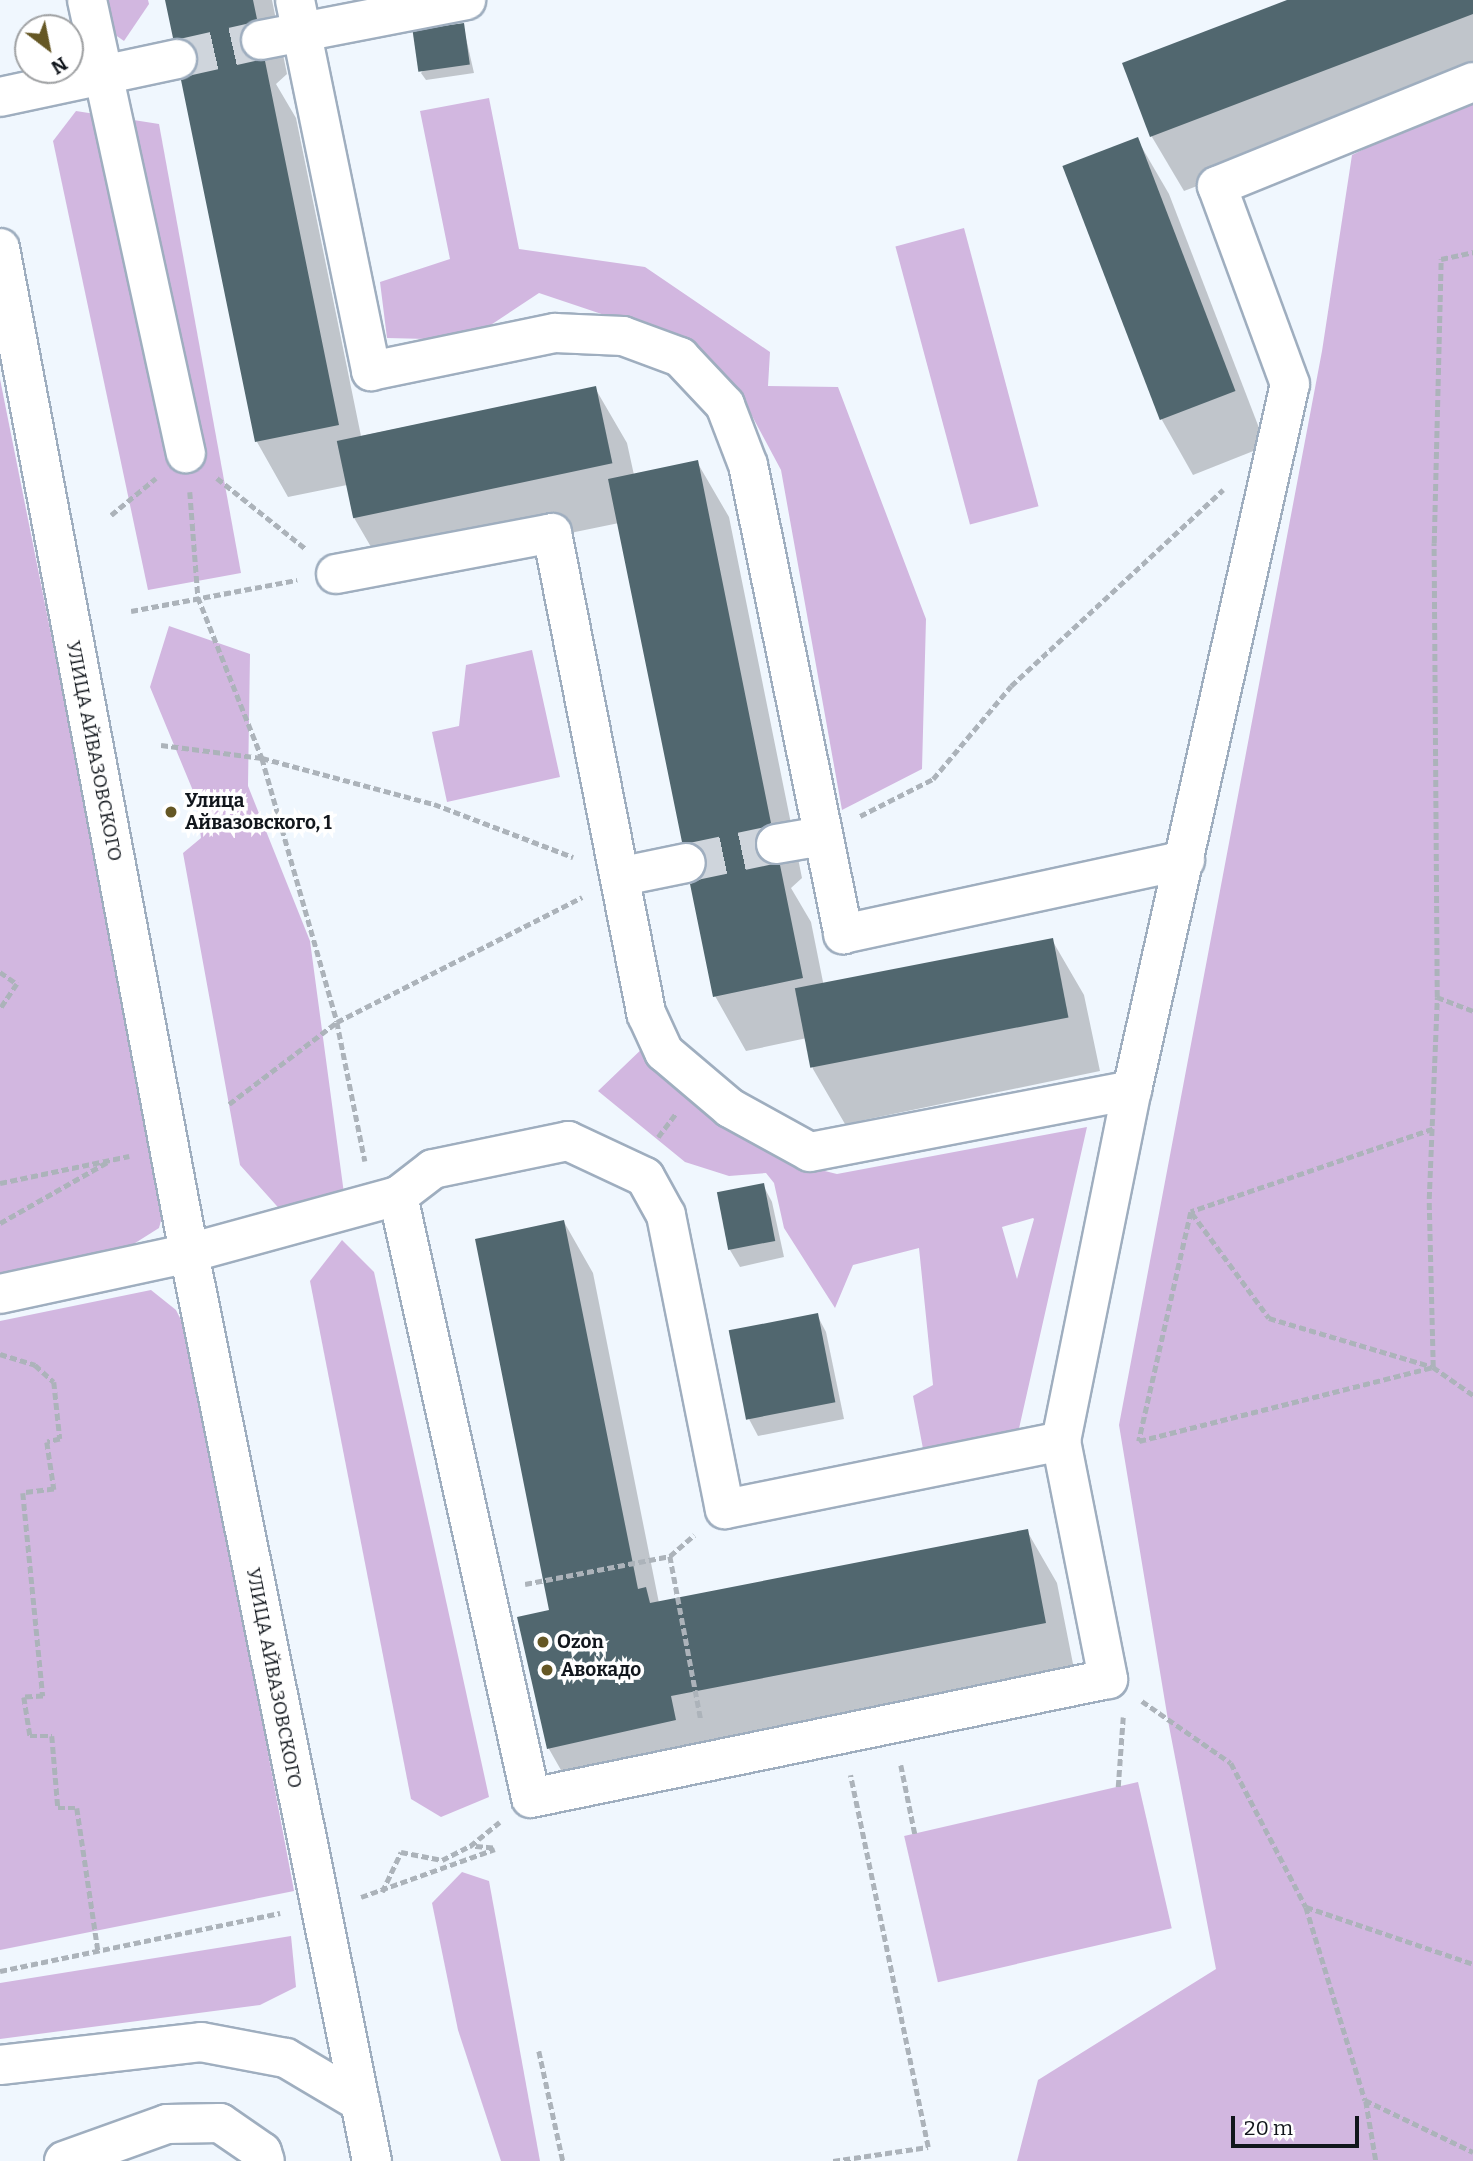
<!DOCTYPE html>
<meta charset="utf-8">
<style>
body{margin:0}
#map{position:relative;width:1473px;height:2161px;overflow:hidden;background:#f0f7fe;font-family:Bitter,serif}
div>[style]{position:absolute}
.green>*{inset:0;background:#d2b7e0;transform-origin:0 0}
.shadow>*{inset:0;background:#0003}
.building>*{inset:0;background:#51676f;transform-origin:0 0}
.minor-tunnel>*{height:38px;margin-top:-19px;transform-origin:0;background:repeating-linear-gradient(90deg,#cfd5dc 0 38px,transparent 0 57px)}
.path>*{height:4.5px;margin-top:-2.25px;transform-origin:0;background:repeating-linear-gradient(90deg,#acb3ba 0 7px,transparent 0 10.5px)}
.roads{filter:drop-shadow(2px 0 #9faebf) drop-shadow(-2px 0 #9faebf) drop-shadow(0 2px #9faebf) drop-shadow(0 -2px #9faebf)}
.minor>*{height:38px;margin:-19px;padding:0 19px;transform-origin:19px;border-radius:19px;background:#fff}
.major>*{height:38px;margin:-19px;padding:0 19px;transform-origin:19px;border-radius:19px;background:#fff}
.dots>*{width:19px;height:19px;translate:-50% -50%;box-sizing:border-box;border:4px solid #fff;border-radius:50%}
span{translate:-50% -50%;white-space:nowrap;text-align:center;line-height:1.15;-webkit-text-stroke:7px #fff;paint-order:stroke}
.street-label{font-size:19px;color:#11161c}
.poi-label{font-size:19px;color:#11161c;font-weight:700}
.left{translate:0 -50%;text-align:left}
.north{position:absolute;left:14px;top:14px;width:70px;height:70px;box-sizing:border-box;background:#fff;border:2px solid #a0a2a4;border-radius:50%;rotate:148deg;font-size:19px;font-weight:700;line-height:28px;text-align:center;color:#11161c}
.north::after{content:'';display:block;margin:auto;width:24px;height:32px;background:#655724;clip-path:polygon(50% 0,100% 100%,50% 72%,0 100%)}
.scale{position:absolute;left:1231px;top:2116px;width:128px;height:32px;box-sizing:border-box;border:4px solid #11161c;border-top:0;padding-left:9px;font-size:21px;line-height:24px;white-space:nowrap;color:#11161c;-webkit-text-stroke:5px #fff;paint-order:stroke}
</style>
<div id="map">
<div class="green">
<div style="clip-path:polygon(65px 0,148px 0,149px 4px,124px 41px)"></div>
<div style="clip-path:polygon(1473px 96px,1473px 2161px,1017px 2161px,1038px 2080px,1216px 1969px,1169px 1726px,1119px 1425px,1322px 351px,1352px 155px)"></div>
<div style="clip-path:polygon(489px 98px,519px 249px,645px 267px,770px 352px,768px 386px,838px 387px,926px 619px,922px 769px,842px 810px,781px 470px,743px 399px,694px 345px,539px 293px,468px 340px,387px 338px,380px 282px,450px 259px,420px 111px)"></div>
<div style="clip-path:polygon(76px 111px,159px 124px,241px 573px,148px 590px,53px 141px)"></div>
<div style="left:964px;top:228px;width:288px;height:71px;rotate:75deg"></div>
<div style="clip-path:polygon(0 379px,165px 1205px,159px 1228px,132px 1245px,0 1273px)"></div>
<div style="clip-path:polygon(169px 626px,250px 654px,248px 786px,310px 941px,345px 1201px,284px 1214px,240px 1165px,183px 853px,201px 838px,196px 798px,150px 687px)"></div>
<div style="clip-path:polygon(532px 650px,560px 777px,447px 802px,432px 732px,459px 726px,466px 665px)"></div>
<div style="clip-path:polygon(evenodd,647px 1044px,796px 1164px,837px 1174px,1087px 1127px,1018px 1433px,924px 1454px,913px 1396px,933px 1385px,919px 1248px,853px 1265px,835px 1308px,784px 1228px,774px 1183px,766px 1173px,729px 1176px,685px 1162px,598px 1091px,647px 1044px,1033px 1218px,1034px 1219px,1017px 1279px,1002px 1227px,1033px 1218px)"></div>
<div style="clip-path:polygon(342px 1240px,374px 1272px,489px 1797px,441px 1817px,411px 1799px,310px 1281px)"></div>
<div style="clip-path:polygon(151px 1290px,176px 1310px,190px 1338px,294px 1891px,0 1950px,0 1321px)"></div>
<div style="left:1138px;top:1782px;width:150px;height:240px;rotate:77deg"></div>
<div style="clip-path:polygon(462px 1872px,489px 1881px,540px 2161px,501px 2161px,458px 2030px,432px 1903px)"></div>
<div style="clip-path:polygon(291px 1936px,296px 1987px,260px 2005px,0 2039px,0 1983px)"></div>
</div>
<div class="shadow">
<div style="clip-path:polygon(167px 0,272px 0,287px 74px,276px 84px,296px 118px,361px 436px,595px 388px,627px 443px,634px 475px,697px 462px,729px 517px,802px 878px,791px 888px,811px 922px,824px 987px,1052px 940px,1084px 995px,1100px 1071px,845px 1124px,813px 1069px,807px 1038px,746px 1051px,715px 996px,704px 876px,683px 841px,619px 523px,385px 571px,353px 516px,347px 485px,288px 497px,257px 442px,183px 81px,195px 72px,174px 37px)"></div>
<div style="clip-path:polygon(1291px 0,1473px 0,1473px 81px,1184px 191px,1152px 137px,1125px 64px)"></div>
<div style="clip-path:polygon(463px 25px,474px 73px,426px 80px,421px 73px)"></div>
<div style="clip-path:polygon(1137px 139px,1169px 194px,1266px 446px,1193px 475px,1162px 420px,1065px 166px)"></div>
<div style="clip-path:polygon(763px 1185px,772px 1202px,784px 1257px,740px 1267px,730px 1250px)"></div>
<div style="clip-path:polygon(564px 1222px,593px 1273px,659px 1603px,1027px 1531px,1057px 1583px,1075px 1674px,578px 1800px,549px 1749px)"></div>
<div style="clip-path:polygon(817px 1315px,826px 1332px,844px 1419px,758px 1436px,749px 1419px)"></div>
</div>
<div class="building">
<div style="clip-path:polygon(165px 0,253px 0,257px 19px,241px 32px,240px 45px,253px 60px,265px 61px,339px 425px,255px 442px,181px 80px,192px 75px,198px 55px,193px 44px,173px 38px)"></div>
<div style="clip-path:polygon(1287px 0,1473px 0,1473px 14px,1150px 137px,1122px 63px)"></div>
<div style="left:464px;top:23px;width:42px;height:52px;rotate:82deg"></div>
<div style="left:1138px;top:137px;width:272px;height:81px;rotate:69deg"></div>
<div style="left:596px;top:386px;width:79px;height:265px;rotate:78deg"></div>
<div style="clip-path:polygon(698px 460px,771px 823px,756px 836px,755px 848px,768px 864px,780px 865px,803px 978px,713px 997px,690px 884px,701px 879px,707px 859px,702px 848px,682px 842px,608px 479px)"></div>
<div style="left:1053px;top:938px;width:81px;height:263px;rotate:79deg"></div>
<div style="left:764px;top:1183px;width:59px;height:48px;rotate:79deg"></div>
<div style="clip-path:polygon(564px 1220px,638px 1589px,646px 1587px,650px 1603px,1028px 1529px,1046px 1623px,671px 1696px,676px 1720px,547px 1749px,517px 1617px,549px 1610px,475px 1239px)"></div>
<div style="left:818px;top:1313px;width:91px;height:91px;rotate:79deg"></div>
</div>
<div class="minor-tunnel">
<div style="left:177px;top:59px;width:86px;rotate:-12.7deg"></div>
<div style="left:686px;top:863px;width:92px;rotate:-11.9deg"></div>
</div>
<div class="path">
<div style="left:217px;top:478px;width:114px;rotate:38.6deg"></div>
<div style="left:190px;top:492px;width:105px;rotate:85.6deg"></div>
<div style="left:198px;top:597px;width:173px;rotate:68.3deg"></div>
<div style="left:262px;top:758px;width:274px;rotate:74.1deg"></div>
<div style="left:337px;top:1022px;width:142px;rotate:78.6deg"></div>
<div style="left:111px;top:515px;width:58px;rotate:-39.4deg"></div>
<div style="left:131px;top:611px;width:169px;rotate:-10.6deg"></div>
<div style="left:161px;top:745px;width:102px;rotate:7.3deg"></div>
<div style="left:262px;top:758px;width:178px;rotate:15deg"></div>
<div style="left:434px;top:804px;width:149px;rotate:20.9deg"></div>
<div style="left:860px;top:816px;width:82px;rotate:-26.9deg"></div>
<div style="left:933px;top:779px;width:121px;rotate:-50deg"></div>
<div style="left:1011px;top:686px;width:289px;rotate:-42.8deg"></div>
<div style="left:0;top:972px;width:21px;rotate:35deg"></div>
<div style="left:17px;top:984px;width:30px;rotate:124deg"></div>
<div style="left:1437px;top:997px;width:39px;rotate:21deg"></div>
<div style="left:229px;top:1104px;width:136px;rotate:-37.2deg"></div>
<div style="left:337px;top:1022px;width:275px;rotate:-27deg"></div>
<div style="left:1433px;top:1129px;width:256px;rotate:161.1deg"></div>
<div style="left:1191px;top:1212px;width:235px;rotate:102.8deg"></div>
<div style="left:1139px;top:1441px;width:303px;rotate:-14.1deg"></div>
<div style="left:658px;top:1137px;width:30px;rotate:-53deg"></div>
<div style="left:0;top:1183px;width:132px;rotate:-11.8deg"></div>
<div style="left:1192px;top:1213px;width:130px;rotate:53.7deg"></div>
<div style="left:1269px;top:1318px;width:171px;rotate:16.6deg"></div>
<div style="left:1433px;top:1367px;width:49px;rotate:35deg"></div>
<div style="left:0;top:1223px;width:125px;rotate:-29.6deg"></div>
<div style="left:0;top:1354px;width:37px;rotate:17deg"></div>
<div style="left:35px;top:1365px;width:25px;rotate:42deg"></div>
<div style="left:54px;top:1382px;width:57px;rotate:84deg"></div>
<div style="left:60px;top:1439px;width:13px;rotate:167deg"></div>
<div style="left:47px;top:1442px;width:48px;rotate:81.5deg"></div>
<div style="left:54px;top:1489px;width:31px;rotate:173deg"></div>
<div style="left:23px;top:1493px;width:204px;rotate:84.4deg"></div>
<div style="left:43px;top:1696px;width:19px;rotate:177deg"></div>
<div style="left:24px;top:1697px;width:39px;rotate:81deg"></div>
<div style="left:30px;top:1736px;width:22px"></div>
<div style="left:52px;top:1736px;width:72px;rotate:85.2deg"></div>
<div style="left:58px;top:1808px;width:19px"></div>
<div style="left:77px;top:1808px;width:145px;rotate:81.6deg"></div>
<div style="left:1433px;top:1367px;width:168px;rotate:-91.4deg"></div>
<div style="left:1429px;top:1199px;width:202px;rotate:-87.7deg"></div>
<div style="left:1437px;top:997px;width:454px;rotate:-90.4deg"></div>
<div style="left:1434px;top:543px;width:284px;rotate:-88.6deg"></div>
<div style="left:1441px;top:259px;width:33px;rotate:-12deg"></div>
<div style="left:670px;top:1556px;width:167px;rotate:79.3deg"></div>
<div style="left:525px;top:1584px;width:148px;rotate:-10.9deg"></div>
<div style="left:670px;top:1556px;width:32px;rotate:-41deg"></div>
<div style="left:1142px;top:1701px;width:108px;rotate:34.9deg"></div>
<div style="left:1231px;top:1763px;width:162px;rotate:62.5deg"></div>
<div style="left:1306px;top:1907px;width:176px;rotate:18.8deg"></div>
<div style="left:901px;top:1765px;width:70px;rotate:78.5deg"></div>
<div style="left:1118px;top:1787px;width:70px;rotate:-85.9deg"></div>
<div style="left:493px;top:1848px;width:23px;rotate:-175deg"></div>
<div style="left:470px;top:1846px;width:38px;rotate:-39deg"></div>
<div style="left:382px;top:1892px;width:44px;rotate:-64.6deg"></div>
<div style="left:401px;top:1852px;width:42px;rotate:11deg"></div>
<div style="left:442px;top:1860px;width:31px;rotate:-27deg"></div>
<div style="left:361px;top:1897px;width:142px;rotate:-19.7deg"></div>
<div style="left:1306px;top:1907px;width:202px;rotate:73deg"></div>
<div style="left:1365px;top:2100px;width:120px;rotate:25.7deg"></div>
<div style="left:0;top:1971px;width:286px;rotate:-11.7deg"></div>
<div style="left:539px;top:2051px;width:113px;rotate:77.7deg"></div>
<div style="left:1366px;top:2101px;width:61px;rotate:80.5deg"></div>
<div style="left:833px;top:2161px;width:96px;rotate:-8.4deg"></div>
<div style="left:928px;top:2147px;width:380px;rotate:-101.8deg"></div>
</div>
<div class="roads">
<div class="minor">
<div style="left:87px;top:0;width:464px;rotate:77.7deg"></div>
<div style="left:295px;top:0;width:379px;rotate:78.4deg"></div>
<div style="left:371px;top:371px;width:188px;rotate:-11.7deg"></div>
<div style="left:555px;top:333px;width:68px;rotate:2.5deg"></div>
<div style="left:623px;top:336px;width:61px;rotate:20.2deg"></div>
<div style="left:680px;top:357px;width:66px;rotate:46.8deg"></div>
<div style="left:725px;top:405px;width:64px;rotate:69deg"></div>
<div style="left:748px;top:465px;width:479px;rotate:78.5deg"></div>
<div style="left:843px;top:934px;width:350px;rotate:-12.2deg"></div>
<div style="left:261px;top:40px;width:209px;rotate:-11deg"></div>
<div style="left:0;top:97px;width:181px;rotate:-12.1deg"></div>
<div style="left:336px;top:574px;width:220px;rotate:-10.7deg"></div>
<div style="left:552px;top:533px;width:491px;rotate:78.9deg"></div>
<div style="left:647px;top:1015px;width:41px;rotate:65.3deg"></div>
<div style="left:664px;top:1052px;width:87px;rotate:40.3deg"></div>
<div style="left:730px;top:1108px;width:91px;rotate:28.8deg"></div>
<div style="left:810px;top:1152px;width:328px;rotate:-10.9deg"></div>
<div style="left:776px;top:844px;width:47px;rotate:-9.9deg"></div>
<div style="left:623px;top:876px;width:64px;rotate:-11.7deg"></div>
<div style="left:189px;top:1253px;width:217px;rotate:-15.3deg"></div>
<div style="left:398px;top:1196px;width:44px;rotate:-37.6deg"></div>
<div style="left:433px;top:1169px;width:138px;rotate:-11.7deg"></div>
<div style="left:568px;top:1141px;width:85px;rotate:25.1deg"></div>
<div style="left:645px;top:1177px;width:43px;rotate:61.1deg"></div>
<div style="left:666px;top:1215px;width:300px;rotate:78.7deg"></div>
<div style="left:725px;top:1509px;width:343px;rotate:-11.4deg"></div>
<div style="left:1061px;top:1441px;width:243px;rotate:78.8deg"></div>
<div style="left:1108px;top:1679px;width:589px;rotate:168.35deg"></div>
<div style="left:531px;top:1798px;width:617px;rotate:-102.46deg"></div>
<div style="left:1061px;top:1441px;width:358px;rotate:-78.6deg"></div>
<div style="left:1132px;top:1090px;width:723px;rotate:-77.39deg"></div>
<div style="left:1290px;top:384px;width:211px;rotate:-110.2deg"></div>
<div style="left:1217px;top:186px;width:276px;rotate:-22.1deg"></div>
<div style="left:0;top:2065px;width:202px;rotate:-6.5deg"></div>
<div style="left:201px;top:2042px;width:86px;rotate:10.7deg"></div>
<div style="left:286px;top:2058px;width:86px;rotate:30.7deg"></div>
<div style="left:64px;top:2161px;width:109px;rotate:-19.8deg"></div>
<div style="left:167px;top:2124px;width:53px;rotate:-1.1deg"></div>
<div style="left:220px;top:2123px;width:51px;rotate:34.6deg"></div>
<div style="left:262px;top:2152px;width:9px;rotate:72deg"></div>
</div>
<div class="major">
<div style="left:0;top:248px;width:1023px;rotate:79.35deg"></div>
<div style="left:189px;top:1253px;width:926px;rotate:78.61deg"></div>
<div style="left:0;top:1294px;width:193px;rotate:-12.2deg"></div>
</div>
</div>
<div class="dots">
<div style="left:171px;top:812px;background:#655724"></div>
<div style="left:543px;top:1642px;background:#655724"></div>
<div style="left:547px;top:1670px;background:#655724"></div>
</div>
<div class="street-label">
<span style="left:94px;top:751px;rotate:79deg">УЛИЦА АЙВАЗОВСКОГО</span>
<span style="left:274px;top:1678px;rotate:79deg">УЛИЦА АЙВАЗОВСКОГО</span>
</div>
<div class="poi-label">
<span class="left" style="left:185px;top:812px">Улица<br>Айвазовского, 1</span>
<span class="left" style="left:557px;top:1642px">Ozon</span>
<span class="left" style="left:561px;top:1670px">Авокадо</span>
</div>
<div class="north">N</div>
<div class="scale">20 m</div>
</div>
